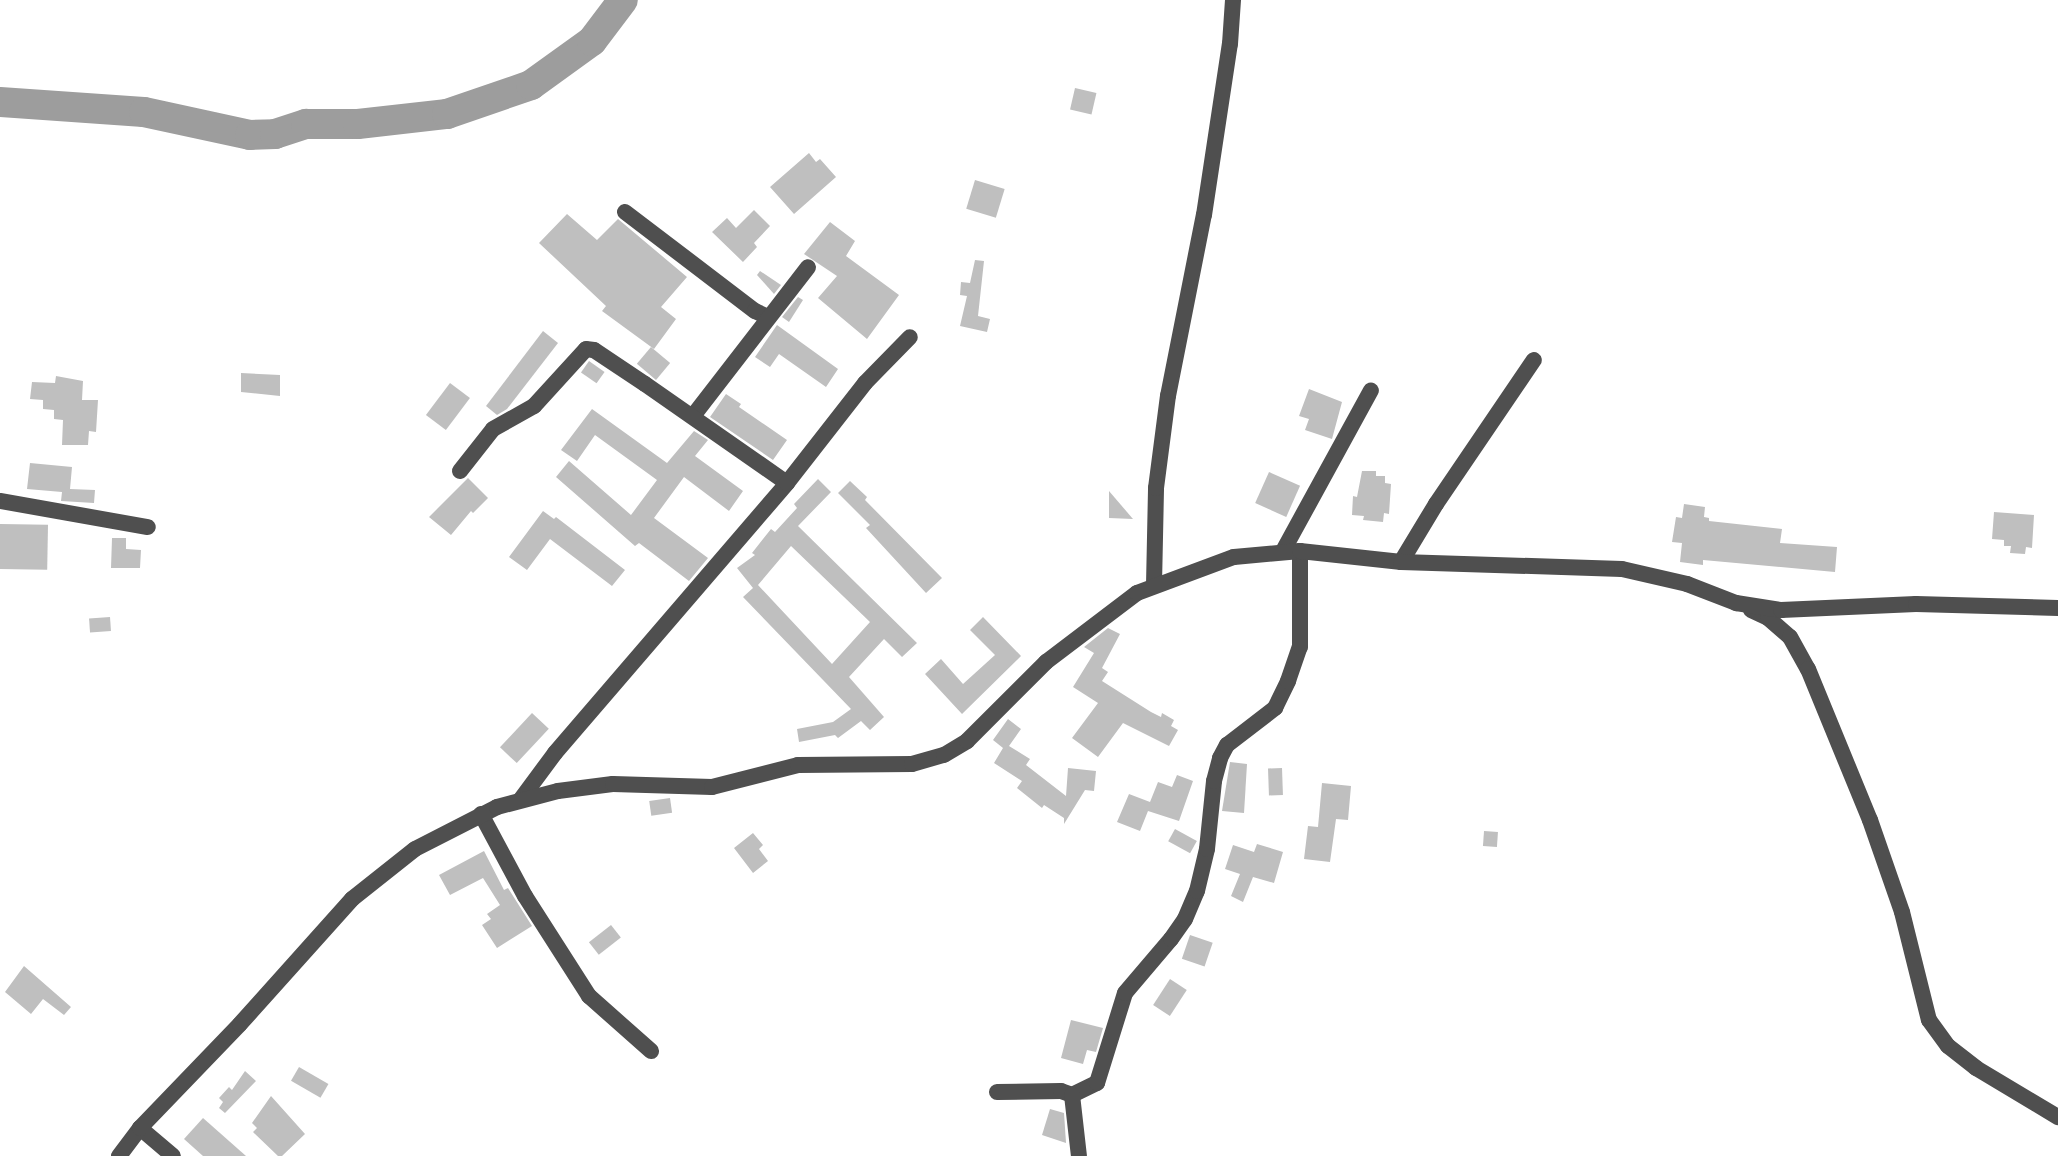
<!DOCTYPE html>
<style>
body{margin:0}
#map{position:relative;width:2058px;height:1156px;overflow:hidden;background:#fff;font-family:"DejaVu Sans",sans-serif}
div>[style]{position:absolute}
.river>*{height:30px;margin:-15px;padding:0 15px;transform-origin:15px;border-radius:15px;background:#9d9d9d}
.building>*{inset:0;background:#bfbfbf;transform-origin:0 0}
.minor>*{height:16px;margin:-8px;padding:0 8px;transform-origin:8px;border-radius:8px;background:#4f4f4f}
span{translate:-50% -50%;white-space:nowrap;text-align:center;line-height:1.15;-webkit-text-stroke:5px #fff;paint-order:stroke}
</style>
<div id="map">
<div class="river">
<div style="left:0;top:102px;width:144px;rotate:4deg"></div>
<div style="left:144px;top:112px;width:108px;rotate:12.2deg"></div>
<div style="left:250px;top:135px;width:25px;rotate:-2deg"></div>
<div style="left:275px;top:134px;width:33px;rotate:-18deg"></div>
<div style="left:306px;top:124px;width:52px"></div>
<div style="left:358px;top:124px;width:90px;rotate:-6.4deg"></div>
<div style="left:447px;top:114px;width:89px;rotate:-19deg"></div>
<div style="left:531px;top:85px;width:75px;rotate:-35.8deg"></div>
<div style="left:592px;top:41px;width:51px;rotate:-52.9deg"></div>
</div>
<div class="building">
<div style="left:1075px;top:88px;width:22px;height:22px;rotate:13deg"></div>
<div style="clip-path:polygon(809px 153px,816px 162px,820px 159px,836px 177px,794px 214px,770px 187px)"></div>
<div style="left:975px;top:180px;width:31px;height:30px;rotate:17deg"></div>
<div style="clip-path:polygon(754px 210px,770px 226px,754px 243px,757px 247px,743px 262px,712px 232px,727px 218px,736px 228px)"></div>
<div style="clip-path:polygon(567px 214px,597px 240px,618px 219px,687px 277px,661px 307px,676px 319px,654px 349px,602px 311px,606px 306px,539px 243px)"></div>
<div style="clip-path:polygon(830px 222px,855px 241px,846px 256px,899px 295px,867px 339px,818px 298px,837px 276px,804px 254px)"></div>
<div style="clip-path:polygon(975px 260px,984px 261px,978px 316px,990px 319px,987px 332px,960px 326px,967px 296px,960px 295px,961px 282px,970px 283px)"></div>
<div style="clip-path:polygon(760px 271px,781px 285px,774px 294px,757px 275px)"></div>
<div style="clip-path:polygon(798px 297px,803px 300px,789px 322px,782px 317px)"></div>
<div style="clip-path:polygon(777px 325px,838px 369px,826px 387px,779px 354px,770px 367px,755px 357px)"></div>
<div style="clip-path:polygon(543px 331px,558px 343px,507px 409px,497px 415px,486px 406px)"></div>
<div style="left:651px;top:347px;width:25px;height:22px;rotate:40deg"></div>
<div style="left:589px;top:361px;width:19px;height:14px;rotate:35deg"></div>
<div style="clip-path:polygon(241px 373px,280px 375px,280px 396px,241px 392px)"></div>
<div style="clip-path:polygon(56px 376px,83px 381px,82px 400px,98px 400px,96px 432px,89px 431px,88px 445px,62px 445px,63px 420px,54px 419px,54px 410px,43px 409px,43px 400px,30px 399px,32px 382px,55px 383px)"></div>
<div style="left:450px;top:383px;width:25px;height:40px;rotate:37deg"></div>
<div style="clip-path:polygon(1309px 389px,1342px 402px,1332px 439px,1305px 430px,1309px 419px,1299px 416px)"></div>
<div style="clip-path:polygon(726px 394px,741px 404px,739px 407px,787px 440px,773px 460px,710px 417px)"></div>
<div style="clip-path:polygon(592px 409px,667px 463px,694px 431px,708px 440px,695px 456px,743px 491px,729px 511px,684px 477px,654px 518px,708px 558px,689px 581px,639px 543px,635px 546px,556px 477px,569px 461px,631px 515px,657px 480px,595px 435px,577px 461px,561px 450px)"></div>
<div style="clip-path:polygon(30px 463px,72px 467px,70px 489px,95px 490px,94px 503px,61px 501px,62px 492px,27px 489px)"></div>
<div style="clip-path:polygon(1362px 471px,1376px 471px,1376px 476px,1385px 476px,1385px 483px,1391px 484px,1389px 514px,1384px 513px,1383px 522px,1363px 520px,1364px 516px,1352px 515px,1353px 496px,1357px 497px)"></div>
<div style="left:1269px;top:472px;width:34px;height:34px;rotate:24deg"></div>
<div style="clip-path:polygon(468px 478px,488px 498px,473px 513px,471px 511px,451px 535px,429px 517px)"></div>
<div style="clip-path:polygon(evenodd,818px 479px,831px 492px,798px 526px,917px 643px,902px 657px,884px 639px,849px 677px,884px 717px,870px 730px,861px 721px,838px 738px,835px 735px,799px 742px,797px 729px,833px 722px,851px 709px,743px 597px,753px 588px,737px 568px,755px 555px,752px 553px,771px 529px,775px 532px,797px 508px,794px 504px,818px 479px,791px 546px,870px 622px,832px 664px,758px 585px,791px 546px)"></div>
<div style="clip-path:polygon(850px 481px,867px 497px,865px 500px,942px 578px,926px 593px,866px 528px,870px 525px,838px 493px)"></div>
<div style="clip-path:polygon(1109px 491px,1133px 519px,1109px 518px)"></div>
<div style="clip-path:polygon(1684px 504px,1705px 507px,1704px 517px,1709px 518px,1709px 521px,1782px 529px,1780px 543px,1837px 547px,1835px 572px,1703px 560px,1703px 565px,1680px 562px,1682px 543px,1672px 542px,1676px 517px,1682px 518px)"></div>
<div style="clip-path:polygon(543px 511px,554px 519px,556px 517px,625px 570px,612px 586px,550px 539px,527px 570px,509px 557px)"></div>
<div style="clip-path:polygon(1994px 512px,2034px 515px,2032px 548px,2026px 547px,2025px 554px,2010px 553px,2011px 546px,2004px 546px,2004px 540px,1992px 539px)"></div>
<div style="left:0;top:524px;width:48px;height:45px;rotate:1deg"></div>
<div style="clip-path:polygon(112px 538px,126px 538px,126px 549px,141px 550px,140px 568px,111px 568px)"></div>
<div style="left:110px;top:617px;width:14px;height:21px;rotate:86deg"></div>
<div style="clip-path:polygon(983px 617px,1021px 656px,962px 714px,925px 674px,941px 659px,963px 684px,995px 655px,970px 630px)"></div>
<div style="clip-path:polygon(1108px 628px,1120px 634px,1102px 668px,1108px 672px,1102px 681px,1151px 712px,1161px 717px,1162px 713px,1174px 720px,1171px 726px,1178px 730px,1169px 746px,1123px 723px,1098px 757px,1072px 738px,1098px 703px,1073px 687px,1094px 653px,1084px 647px)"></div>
<div style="left:532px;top:713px;width:23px;height:47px;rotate:43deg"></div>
<div style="clip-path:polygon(1008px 719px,1021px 729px,1009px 746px,1030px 759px,1026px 765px,1066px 796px,1068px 768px,1096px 771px,1094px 791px,1085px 790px,1064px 824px,1064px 818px,1044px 805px,1042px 808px,1017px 788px,1022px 781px,994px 763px,1003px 748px,993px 740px)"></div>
<div style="clip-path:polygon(1230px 762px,1247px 764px,1244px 813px,1222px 811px)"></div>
<div style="left:1282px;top:768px;width:27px;height:14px;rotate:88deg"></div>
<div style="clip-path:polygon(1177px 775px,1193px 781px,1179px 821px,1148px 811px,1140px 831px,1117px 822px,1129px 794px,1150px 802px,1158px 782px,1172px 787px)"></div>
<div style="clip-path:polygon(1322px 783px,1351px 786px,1348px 820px,1336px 819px,1330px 862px,1304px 859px,1308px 826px,1318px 827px)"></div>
<div style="left:670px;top:798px;width:15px;height:21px;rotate:82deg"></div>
<div style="left:1175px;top:829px;width:25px;height:14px;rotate:29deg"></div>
<div style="left:1484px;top:831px;width:14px;height:15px;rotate:4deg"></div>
<div style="clip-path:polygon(753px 833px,763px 845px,759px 849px,768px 861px,753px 873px,734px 848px)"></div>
<div style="clip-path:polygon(1257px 844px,1283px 852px,1274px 883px,1253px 877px,1243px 902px,1231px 896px,1240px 874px,1225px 869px,1233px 845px,1254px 852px)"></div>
<div style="clip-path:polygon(484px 851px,504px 890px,508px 888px,532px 926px,497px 948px,482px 925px,491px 919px,487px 914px,500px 905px,483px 878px,450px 895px,439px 875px)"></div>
<div style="left:611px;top:925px;width:16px;height:28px;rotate:52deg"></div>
<div style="left:1190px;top:935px;width:24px;height:25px;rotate:19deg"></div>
<div style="clip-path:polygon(24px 966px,71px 1007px,64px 1015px,43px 999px,31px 1014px,5px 992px)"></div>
<div style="left:1170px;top:979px;width:20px;height:31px;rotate:33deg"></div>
<div style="clip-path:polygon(1071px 1020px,1103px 1028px,1096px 1052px,1087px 1050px,1083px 1064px,1061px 1058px)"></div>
<div style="left:299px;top:1067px;width:34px;height:16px;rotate:30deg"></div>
<div style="clip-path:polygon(245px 1071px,256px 1081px,225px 1113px,219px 1108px,223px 1102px,219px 1098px,229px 1087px,232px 1090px)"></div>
<div style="clip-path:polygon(271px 1096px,305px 1134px,282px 1156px,278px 1156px,253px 1132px,257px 1128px,252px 1123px)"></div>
<div style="clip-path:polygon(1050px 1109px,1064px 1113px,1066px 1143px,1042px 1135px)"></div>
<div style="clip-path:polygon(203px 1118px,246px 1156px,203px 1156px,184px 1139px)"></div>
</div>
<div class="minor">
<div style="left:625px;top:212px;width:163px;rotate:37.3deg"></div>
<div style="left:755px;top:311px;width:14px;rotate:25deg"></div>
<div style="left:693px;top:416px;width:188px;rotate:-52.3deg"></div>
<div style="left:460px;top:471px;width:53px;rotate:-51.8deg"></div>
<div style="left:493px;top:429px;width:47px;rotate:-29.3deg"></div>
<div style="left:534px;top:406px;width:77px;rotate:-47.6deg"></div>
<div style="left:586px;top:349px;width:8px;rotate:7deg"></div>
<div style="left:594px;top:350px;width:61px;rotate:33.7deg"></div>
<div style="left:645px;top:384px;width:173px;rotate:34.9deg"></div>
<div style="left:0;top:501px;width:150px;rotate:10deg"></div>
<div style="left:1283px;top:551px;width:183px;rotate:-61.3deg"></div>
<div style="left:1401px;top:562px;width:68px;rotate:-58.9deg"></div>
<div style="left:1436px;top:504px;width:174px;rotate:-55.8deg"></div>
<div style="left:1154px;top:585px;width:97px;rotate:-88.8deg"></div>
<div style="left:1156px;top:488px;width:93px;rotate:-82.6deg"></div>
<div style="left:1168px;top:396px;width:185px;rotate:-78.8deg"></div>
<div style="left:1204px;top:215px;width:173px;rotate:-81.4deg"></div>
<div style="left:1230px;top:44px;width:44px;rotate:-86.1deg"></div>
<div style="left:1751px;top:610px;width:19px;rotate:25deg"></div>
<div style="left:1768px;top:618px;width:29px;rotate:41deg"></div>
<div style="left:1790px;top:637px;width:37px;rotate:61deg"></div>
<div style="left:1808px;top:669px;width:163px;rotate:67.7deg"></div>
<div style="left:1870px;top:820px;width:97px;rotate:70.8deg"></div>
<div style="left:1902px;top:912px;width:111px;rotate:76deg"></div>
<div style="left:1929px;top:1020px;width:32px;rotate:54deg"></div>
<div style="left:1948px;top:1046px;width:36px;rotate:38deg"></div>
<div style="left:1976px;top:1068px;width:96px;rotate:30.9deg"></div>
<div style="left:521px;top:799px;width:57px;rotate:-53.5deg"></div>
<div style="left:555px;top:753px;width:356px;rotate:-49.3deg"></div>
<div style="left:787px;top:483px;width:127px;rotate:-52deg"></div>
<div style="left:865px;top:383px;width:64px;rotate:-45.6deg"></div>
<div style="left:481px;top:814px;width:93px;rotate:61.8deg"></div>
<div style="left:525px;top:896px;width:119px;rotate:57.4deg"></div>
<div style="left:589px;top:996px;width:83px;rotate:41.6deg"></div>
<div style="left:997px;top:1092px;width:64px;rotate:-0.9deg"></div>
<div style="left:1061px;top:1091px;width:12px;rotate:20deg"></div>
<div style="left:1072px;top:1095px;width:28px;rotate:-26deg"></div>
<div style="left:1097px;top:1083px;width:94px;rotate:-72.7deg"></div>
<div style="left:1125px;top:993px;width:71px;rotate:-49.6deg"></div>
<div style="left:1171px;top:939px;width:24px;rotate:-55deg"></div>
<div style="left:1185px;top:919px;width:30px;rotate:-67deg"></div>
<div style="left:1197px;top:891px;width:43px;rotate:-76.6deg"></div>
<div style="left:1207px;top:849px;width:68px;rotate:-84.1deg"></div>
<div style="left:1214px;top:781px;width:24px;rotate:-75deg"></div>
<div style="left:1220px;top:758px;width:15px;rotate:-62deg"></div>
<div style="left:1227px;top:745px;width:61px;rotate:-37.6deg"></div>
<div style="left:1275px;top:708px;width:30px;rotate:-64deg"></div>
<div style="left:1288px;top:681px;width:36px;rotate:-71deg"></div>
<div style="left:1300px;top:647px;width:96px;rotate:-90deg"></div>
<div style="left:1072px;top:1095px;width:61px;rotate:83.5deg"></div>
<div style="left:140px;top:1128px;width:43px;rotate:40.3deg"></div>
<div style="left:119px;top:1156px;width:35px;rotate:-53deg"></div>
<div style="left:140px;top:1128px;width:144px;rotate:-46.1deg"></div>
<div style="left:240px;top:1024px;width:168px;rotate:-48.1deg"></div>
<div style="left:352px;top:899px;width:80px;rotate:-38.4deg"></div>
<div style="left:415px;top:849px;width:92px;rotate:-27.1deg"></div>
<div style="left:497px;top:807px;width:63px;rotate:-14.7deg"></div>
<div style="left:558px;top:791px;width:55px;rotate:-7.3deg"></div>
<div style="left:613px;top:784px;width:99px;rotate:1.7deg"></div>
<div style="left:712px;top:787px;width:89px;rotate:-14.3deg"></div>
<div style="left:798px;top:765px;width:114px;rotate:-0.5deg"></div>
<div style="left:912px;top:764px;width:33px;rotate:-16deg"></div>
<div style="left:944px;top:755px;width:27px;rotate:-31deg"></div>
<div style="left:967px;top:741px;width:112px;rotate:-45deg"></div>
<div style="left:1046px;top:662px;width:114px;rotate:-37.2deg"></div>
<div style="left:1137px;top:593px;width:103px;rotate:-20.4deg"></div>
<div style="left:1234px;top:557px;width:66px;rotate:-5.2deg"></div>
<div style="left:1300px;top:551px;width:102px;rotate:6.2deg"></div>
<div style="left:1401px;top:562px;width:221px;rotate:1.8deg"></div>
<div style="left:1622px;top:569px;width:67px;rotate:13deg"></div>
<div style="left:1687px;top:584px;width:53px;rotate:21.2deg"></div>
<div style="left:1736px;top:603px;width:46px;rotate:8.8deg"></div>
<div style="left:1781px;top:610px;width:135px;rotate:-2.5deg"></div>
<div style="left:1916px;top:604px;width:142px;rotate:1.6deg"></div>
</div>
</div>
